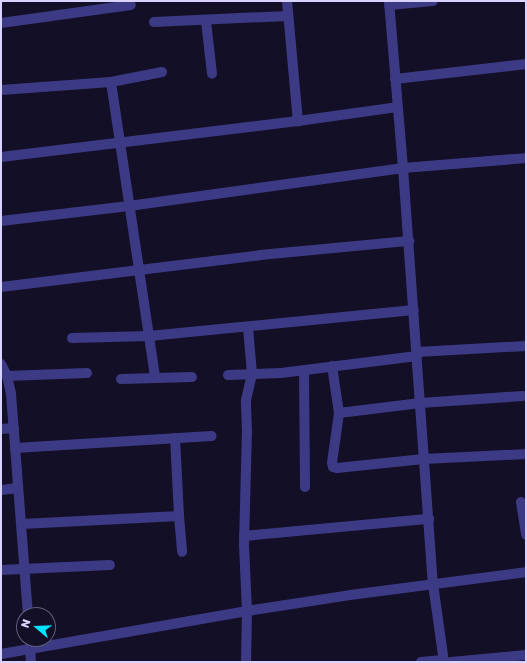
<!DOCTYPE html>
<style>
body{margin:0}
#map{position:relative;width:527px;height:663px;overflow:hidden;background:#130f26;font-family:"Golos Text",sans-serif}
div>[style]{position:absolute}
.minor>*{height:10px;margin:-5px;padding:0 5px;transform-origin:5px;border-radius:5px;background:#3d3a85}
span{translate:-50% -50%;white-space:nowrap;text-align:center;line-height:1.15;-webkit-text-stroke:3px #130f26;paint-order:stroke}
.frame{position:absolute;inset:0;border:2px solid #d9d4ff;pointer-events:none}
.north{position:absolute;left:16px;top:607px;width:40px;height:40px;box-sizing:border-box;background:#130f26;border:1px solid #625e7d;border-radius:50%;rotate:289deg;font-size:11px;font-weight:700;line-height:16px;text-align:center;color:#d9d4ff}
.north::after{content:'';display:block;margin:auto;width:14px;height:18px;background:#00e5ff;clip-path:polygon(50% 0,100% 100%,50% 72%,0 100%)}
</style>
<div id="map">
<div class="minor">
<div style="left:287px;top:1px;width:121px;rotate:84.8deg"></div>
<div style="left:389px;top:1px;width:168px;rotate:85.2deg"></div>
<div style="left:403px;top:168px;width:417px;rotate:85.9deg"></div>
<div style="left:433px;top:584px;width:79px;rotate:82deg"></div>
<div style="left:389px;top:5px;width:44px;rotate:-5.2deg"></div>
<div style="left:206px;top:21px;width:53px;rotate:83.5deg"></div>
<div style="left:154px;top:22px;width:134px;rotate:-2.6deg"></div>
<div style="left:1px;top:23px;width:131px;rotate:-7.9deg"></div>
<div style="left:395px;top:79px;width:132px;rotate:-6.5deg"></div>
<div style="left:111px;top:82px;width:299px;rotate:81.5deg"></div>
<div style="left:1px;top:90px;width:110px;rotate:-4.2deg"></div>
<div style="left:111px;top:82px;width:52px;rotate:-11.1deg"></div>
<div style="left:1px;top:157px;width:299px;rotate:-6.9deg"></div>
<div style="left:298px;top:121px;width:100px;rotate:-8deg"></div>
<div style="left:1px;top:221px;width:129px;rotate:-6.7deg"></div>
<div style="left:129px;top:206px;width:277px;rotate:-7.9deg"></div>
<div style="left:403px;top:168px;width:123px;rotate:-4.6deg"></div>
<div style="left:1px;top:287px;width:261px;rotate:-7deg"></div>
<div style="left:260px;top:255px;width:150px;rotate:-5.4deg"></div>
<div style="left:72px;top:338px;width:77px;rotate:-1.5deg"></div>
<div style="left:149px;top:336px;width:266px;rotate:-5.6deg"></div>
<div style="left:417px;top:352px;width:109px;rotate:-3.2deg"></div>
<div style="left:1px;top:364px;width:13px;rotate:63deg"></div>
<div style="left:7px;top:376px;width:18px;rotate:77deg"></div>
<div style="left:11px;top:394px;width:222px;rotate:85.6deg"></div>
<div style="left:332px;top:366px;width:48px;rotate:81.5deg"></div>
<div style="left:339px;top:413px;width:50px;rotate:98deg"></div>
<div style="left:332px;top:463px;width:4px;rotate:76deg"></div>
<div style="left:333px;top:467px;width:4px;rotate:14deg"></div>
<div style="left:337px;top:468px;width:87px;rotate:-5.9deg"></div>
<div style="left:424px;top:459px;width:102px;rotate:-2.8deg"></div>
<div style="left:304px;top:370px;width:117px;rotate:89.5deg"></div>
<div style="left:228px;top:375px;width:53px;rotate:-2.2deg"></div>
<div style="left:281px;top:373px;width:137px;rotate:-7.1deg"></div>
<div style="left:7px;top:376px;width:80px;rotate:-2.1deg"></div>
<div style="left:121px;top:379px;width:71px;rotate:-1.6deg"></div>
<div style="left:339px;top:413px;width:82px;rotate:-7deg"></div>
<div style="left:420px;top:403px;width:103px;rotate:-3.9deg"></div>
<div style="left:1px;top:429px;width:13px;rotate:-4deg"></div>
<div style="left:15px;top:448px;width:197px;rotate:-3.5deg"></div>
<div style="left:1px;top:490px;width:17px;rotate:-7deg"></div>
<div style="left:521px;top:502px;width:33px;rotate:81deg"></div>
<div style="left:179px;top:516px;width:36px;rotate:85deg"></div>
<div style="left:22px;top:524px;width:157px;rotate:-2.9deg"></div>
<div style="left:179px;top:516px;width:78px;rotate:-92.9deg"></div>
<div style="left:244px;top:536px;width:186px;rotate:-5.3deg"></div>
<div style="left:1px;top:570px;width:109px;rotate:-2.6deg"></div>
<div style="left:30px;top:639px;width:23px;rotate:88deg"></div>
<div style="left:1px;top:654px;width:250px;rotate:-9.9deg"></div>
<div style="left:247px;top:611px;width:104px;rotate:-8.8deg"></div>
<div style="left:350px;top:595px;width:177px;rotate:-7.4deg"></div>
<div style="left:246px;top:662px;width:51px;rotate:-88.9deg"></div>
<div style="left:247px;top:611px;width:67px;rotate:-92.6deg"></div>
<div style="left:244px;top:544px;width:112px;rotate:-88.5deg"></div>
<div style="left:247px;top:432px;width:32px;rotate:-92deg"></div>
<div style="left:246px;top:400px;width:27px;rotate:-77deg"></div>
<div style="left:252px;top:374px;width:47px;rotate:-94.9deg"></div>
<div style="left:421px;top:662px;width:22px;rotate:-5deg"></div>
<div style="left:451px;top:662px;width:75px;rotate:-5.3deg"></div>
</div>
<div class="frame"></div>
<div class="north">N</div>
</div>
